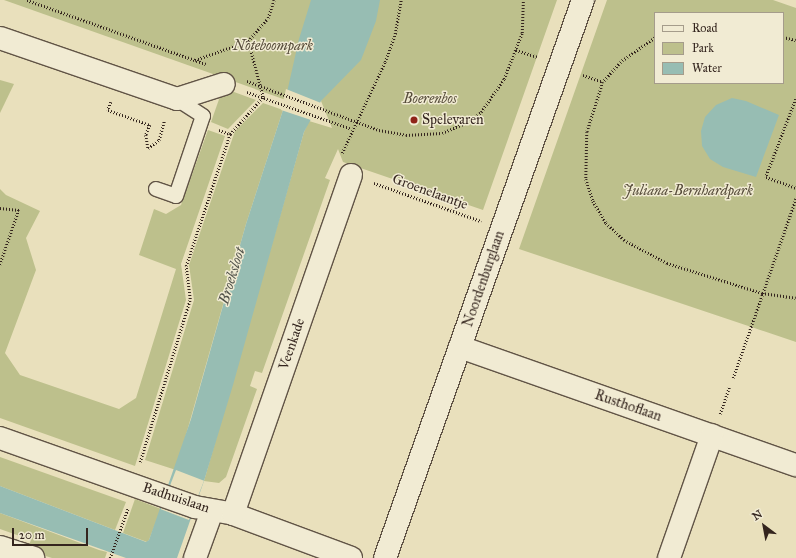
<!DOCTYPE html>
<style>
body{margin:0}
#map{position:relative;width:796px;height:558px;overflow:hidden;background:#e9e0bc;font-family:"IM FELL Great Primer",serif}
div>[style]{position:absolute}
.green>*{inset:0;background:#bdc08c}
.water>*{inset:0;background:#97bdb3}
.pier>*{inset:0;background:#e9e0bc;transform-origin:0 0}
.path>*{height:2.5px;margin-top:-1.25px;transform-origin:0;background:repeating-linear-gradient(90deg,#34251e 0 1px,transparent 0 3px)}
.roads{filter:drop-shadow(1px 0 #615446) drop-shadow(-1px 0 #615446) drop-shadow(0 1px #615446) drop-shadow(0 -1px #615446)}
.lane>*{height:14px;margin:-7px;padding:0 7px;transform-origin:7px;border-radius:7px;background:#f1ebd3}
.street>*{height:22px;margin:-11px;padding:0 11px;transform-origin:11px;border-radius:11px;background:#f1ebd3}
.dots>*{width:11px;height:11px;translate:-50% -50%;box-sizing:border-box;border:2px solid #f1ebd3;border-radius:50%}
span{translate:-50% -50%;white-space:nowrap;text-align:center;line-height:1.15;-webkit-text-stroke:3px #f1ebd3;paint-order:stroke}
.park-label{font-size:14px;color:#564c3a;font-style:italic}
.poi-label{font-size:14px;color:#34251e}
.left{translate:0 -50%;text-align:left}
.street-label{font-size:14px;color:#34251e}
.water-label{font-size:15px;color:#52534b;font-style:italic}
.legend{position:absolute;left:654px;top:12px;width:130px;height:72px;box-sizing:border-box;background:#f1ebd3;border:1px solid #a59c8b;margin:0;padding:5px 7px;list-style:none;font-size:12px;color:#34251e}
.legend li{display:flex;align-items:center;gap:8px;height:20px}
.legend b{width:20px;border:1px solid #a59c8b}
.north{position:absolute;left:744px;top:506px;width:40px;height:40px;-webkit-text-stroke:3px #f1ebd3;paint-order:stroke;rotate:328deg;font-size:11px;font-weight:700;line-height:16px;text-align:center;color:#34251e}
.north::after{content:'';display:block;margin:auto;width:14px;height:18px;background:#34251e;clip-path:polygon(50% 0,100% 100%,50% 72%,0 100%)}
.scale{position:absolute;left:12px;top:528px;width:76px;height:18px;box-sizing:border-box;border:2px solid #34251e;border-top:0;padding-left:5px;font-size:12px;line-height:14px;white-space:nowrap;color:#34251e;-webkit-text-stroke:3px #f1ebd3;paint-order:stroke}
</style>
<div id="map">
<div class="green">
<div style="clip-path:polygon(4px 0,331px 0,303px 106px)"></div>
<div style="clip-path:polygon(371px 0,557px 0,483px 210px,343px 162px,338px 149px,325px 178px,330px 180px,262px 373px,255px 371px,250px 386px,257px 389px,226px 477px,219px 483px,204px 481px,304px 132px,309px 121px,332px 128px,321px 101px)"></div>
<div style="clip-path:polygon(evenodd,607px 0,773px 0,796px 8px,796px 342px,519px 249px,607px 0,655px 13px,783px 13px,783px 83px,655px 83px,655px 13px)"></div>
<div style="clip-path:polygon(0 80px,14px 84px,0 113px)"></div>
<div style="clip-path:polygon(223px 88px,256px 100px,228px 129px,211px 122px)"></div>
<div style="clip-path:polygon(263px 103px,283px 110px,246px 224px,176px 470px,145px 460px,194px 300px,189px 265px,235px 131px)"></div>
<div style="clip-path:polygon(208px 130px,225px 136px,181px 264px,186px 300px,135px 466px,0 418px,0 189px,6px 195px,40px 211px,26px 238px,36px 270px,5px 353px,20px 375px,119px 409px,136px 398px,176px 269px,139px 255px,154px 209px,166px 214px,181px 205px)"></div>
<div style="clip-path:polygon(0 457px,126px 502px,115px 530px,0 486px)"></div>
<div style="clip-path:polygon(135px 499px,161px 509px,149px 540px,147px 542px,123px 533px)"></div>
<div style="clip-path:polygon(0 513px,99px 550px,107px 552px,105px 558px,52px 558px,27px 550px,31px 540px,0 529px)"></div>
</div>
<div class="water">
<div style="clip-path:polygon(311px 0,380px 0,376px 21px,361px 60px,321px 101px,304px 132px,233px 385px,204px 481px,177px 558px,126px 558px,0 513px,0 486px,146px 542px,149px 540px,191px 419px,246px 224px,283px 110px,299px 39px)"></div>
<div style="clip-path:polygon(732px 98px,746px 101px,779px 115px,756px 177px,723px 167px,710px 159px,702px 146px,701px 131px,705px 117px,716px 105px)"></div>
</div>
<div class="pier">
<div style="clip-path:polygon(286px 89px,321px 103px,311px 120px,281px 110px)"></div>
<div style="left:176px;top:470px;width:30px;height:42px;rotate:21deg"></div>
</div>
<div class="path">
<div style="left:27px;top:0;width:190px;rotate:19.7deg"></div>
<div style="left:783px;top:37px;width:13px;rotate:13deg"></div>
<div style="left:655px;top:38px;width:39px;rotate:145deg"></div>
<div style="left:623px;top:60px;width:30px;rotate:132deg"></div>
<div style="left:603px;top:82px;width:52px;rotate:107.7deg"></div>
<div style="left:587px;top:132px;width:47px;rotate:91.2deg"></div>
<div style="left:586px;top:179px;width:23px;rotate:72deg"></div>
<div style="left:593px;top:201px;width:26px;rotate:59deg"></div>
<div style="left:606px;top:223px;width:25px;rotate:43deg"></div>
<div style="left:624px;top:240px;width:49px;rotate:28.1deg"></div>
<div style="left:667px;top:263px;width:100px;rotate:17.5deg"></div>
<div style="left:762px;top:293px;width:34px;rotate:8deg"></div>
<div style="left:516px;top:50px;width:22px;rotate:18deg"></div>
<div style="left:195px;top:60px;width:56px;rotate:-19.7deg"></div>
<div style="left:248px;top:41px;width:30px;rotate:-49deg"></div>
<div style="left:268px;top:18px;width:19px;rotate:-72deg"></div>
<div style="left:583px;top:75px;width:21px;rotate:19deg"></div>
<div style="left:247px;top:81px;width:141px;rotate:20.4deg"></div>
<div style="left:379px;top:130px;width:27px;rotate:10deg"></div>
<div style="left:406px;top:135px;width:36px;rotate:-3deg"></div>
<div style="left:442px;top:133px;width:30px;rotate:-23deg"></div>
<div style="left:470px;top:121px;width:14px;rotate:-39deg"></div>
<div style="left:481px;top:112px;width:40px;rotate:-55.1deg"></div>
<div style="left:504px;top:79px;width:49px;rotate:-68.6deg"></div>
<div style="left:522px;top:33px;width:33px;rotate:-88deg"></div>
<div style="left:247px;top:92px;width:111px;rotate:19.4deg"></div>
<div style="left:796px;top:99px;width:84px;rotate:111deg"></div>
<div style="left:766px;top:177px;width:32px;rotate:20deg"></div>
<div style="left:111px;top:102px;width:9px;rotate:111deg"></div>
<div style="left:108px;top:110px;width:45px;rotate:19.7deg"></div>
<div style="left:150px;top:125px;width:11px;rotate:112deg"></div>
<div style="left:146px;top:135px;width:13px;rotate:81deg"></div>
<div style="left:148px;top:148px;width:14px;rotate:-36deg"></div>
<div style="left:159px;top:140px;width:20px;rotate:-75deg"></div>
<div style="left:219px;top:130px;width:12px;rotate:20deg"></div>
<div style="left:342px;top:153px;width:101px;rotate:-64.7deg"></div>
<div style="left:385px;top:62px;width:30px;rotate:-70deg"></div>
<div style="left:395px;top:34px;width:35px;rotate:-80deg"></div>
<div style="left:374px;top:183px;width:114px;rotate:19.6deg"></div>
<div style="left:0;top:208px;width:19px;rotate:6deg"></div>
<div style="left:19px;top:210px;width:58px;rotate:109.1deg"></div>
<div style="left:733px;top:378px;width:191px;rotate:-70.7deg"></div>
<div style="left:720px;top:414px;width:28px;rotate:-71deg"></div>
<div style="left:140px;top:462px;width:170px;rotate:-72.9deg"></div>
<div style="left:190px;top:299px;width:33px;rotate:-97deg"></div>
<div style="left:186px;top:266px;width:139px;rotate:-71.6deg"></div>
<div style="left:230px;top:134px;width:50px;rotate:-48.3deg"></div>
<div style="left:263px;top:97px;width:58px;rotate:-105deg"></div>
<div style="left:110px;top:558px;width:53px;rotate:-70.2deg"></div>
</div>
<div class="roads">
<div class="lane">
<div style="left:156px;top:189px;width:21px;rotate:19deg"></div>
<div style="left:176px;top:196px;width:84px;rotate:-71.4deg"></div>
<div style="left:203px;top:116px;width:31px;rotate:-147deg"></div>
</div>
<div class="street">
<div style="left:0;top:38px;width:187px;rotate:19deg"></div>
<div style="left:177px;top:99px;width:49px;rotate:-17.7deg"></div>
<div style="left:460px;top:347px;width:356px;rotate:19.4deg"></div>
<div style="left:0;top:438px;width:207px;rotate:19.5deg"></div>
<div style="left:195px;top:507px;width:39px;rotate:10deg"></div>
<div style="left:233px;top:514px;width:126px;rotate:20.4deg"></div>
<div style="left:233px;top:514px;width:359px;rotate:-70.8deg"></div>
<div style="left:0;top:547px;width:35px;rotate:18deg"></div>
<div style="left:195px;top:558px;width:50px;rotate:-70.1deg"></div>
<div style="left:385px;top:558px;width:592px;rotate:-70.46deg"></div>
<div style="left:669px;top:558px;width:130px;rotate:-70.7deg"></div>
</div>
</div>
<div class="dots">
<div style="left:414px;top:120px;background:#8f2418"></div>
</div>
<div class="park-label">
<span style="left:273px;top:46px">Noteboompark</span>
<span style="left:430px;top:99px">Boerenbos</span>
<span style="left:688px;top:191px">Juliana-Bernhardpark</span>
</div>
<div class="poi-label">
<span class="left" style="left:422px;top:120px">Spelevaren</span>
</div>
<div class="street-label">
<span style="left:430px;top:192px;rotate:20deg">Groenelaantje</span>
<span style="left:484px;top:279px;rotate:-71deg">Noordenburglaan</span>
<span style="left:292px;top:344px;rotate:-71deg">Veenkade</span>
<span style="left:628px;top:406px;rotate:19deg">Rusthoflaan</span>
<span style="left:176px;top:498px;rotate:18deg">Badhuislaan</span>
</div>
<div class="water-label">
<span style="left:232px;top:276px;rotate:-73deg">Broeksloot</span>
</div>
<ul class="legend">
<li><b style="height:5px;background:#f1ebd3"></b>Road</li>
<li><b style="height:11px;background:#bdc08c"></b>Park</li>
<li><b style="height:11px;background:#97bdb3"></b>Water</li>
</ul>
<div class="north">N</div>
<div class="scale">20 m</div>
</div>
